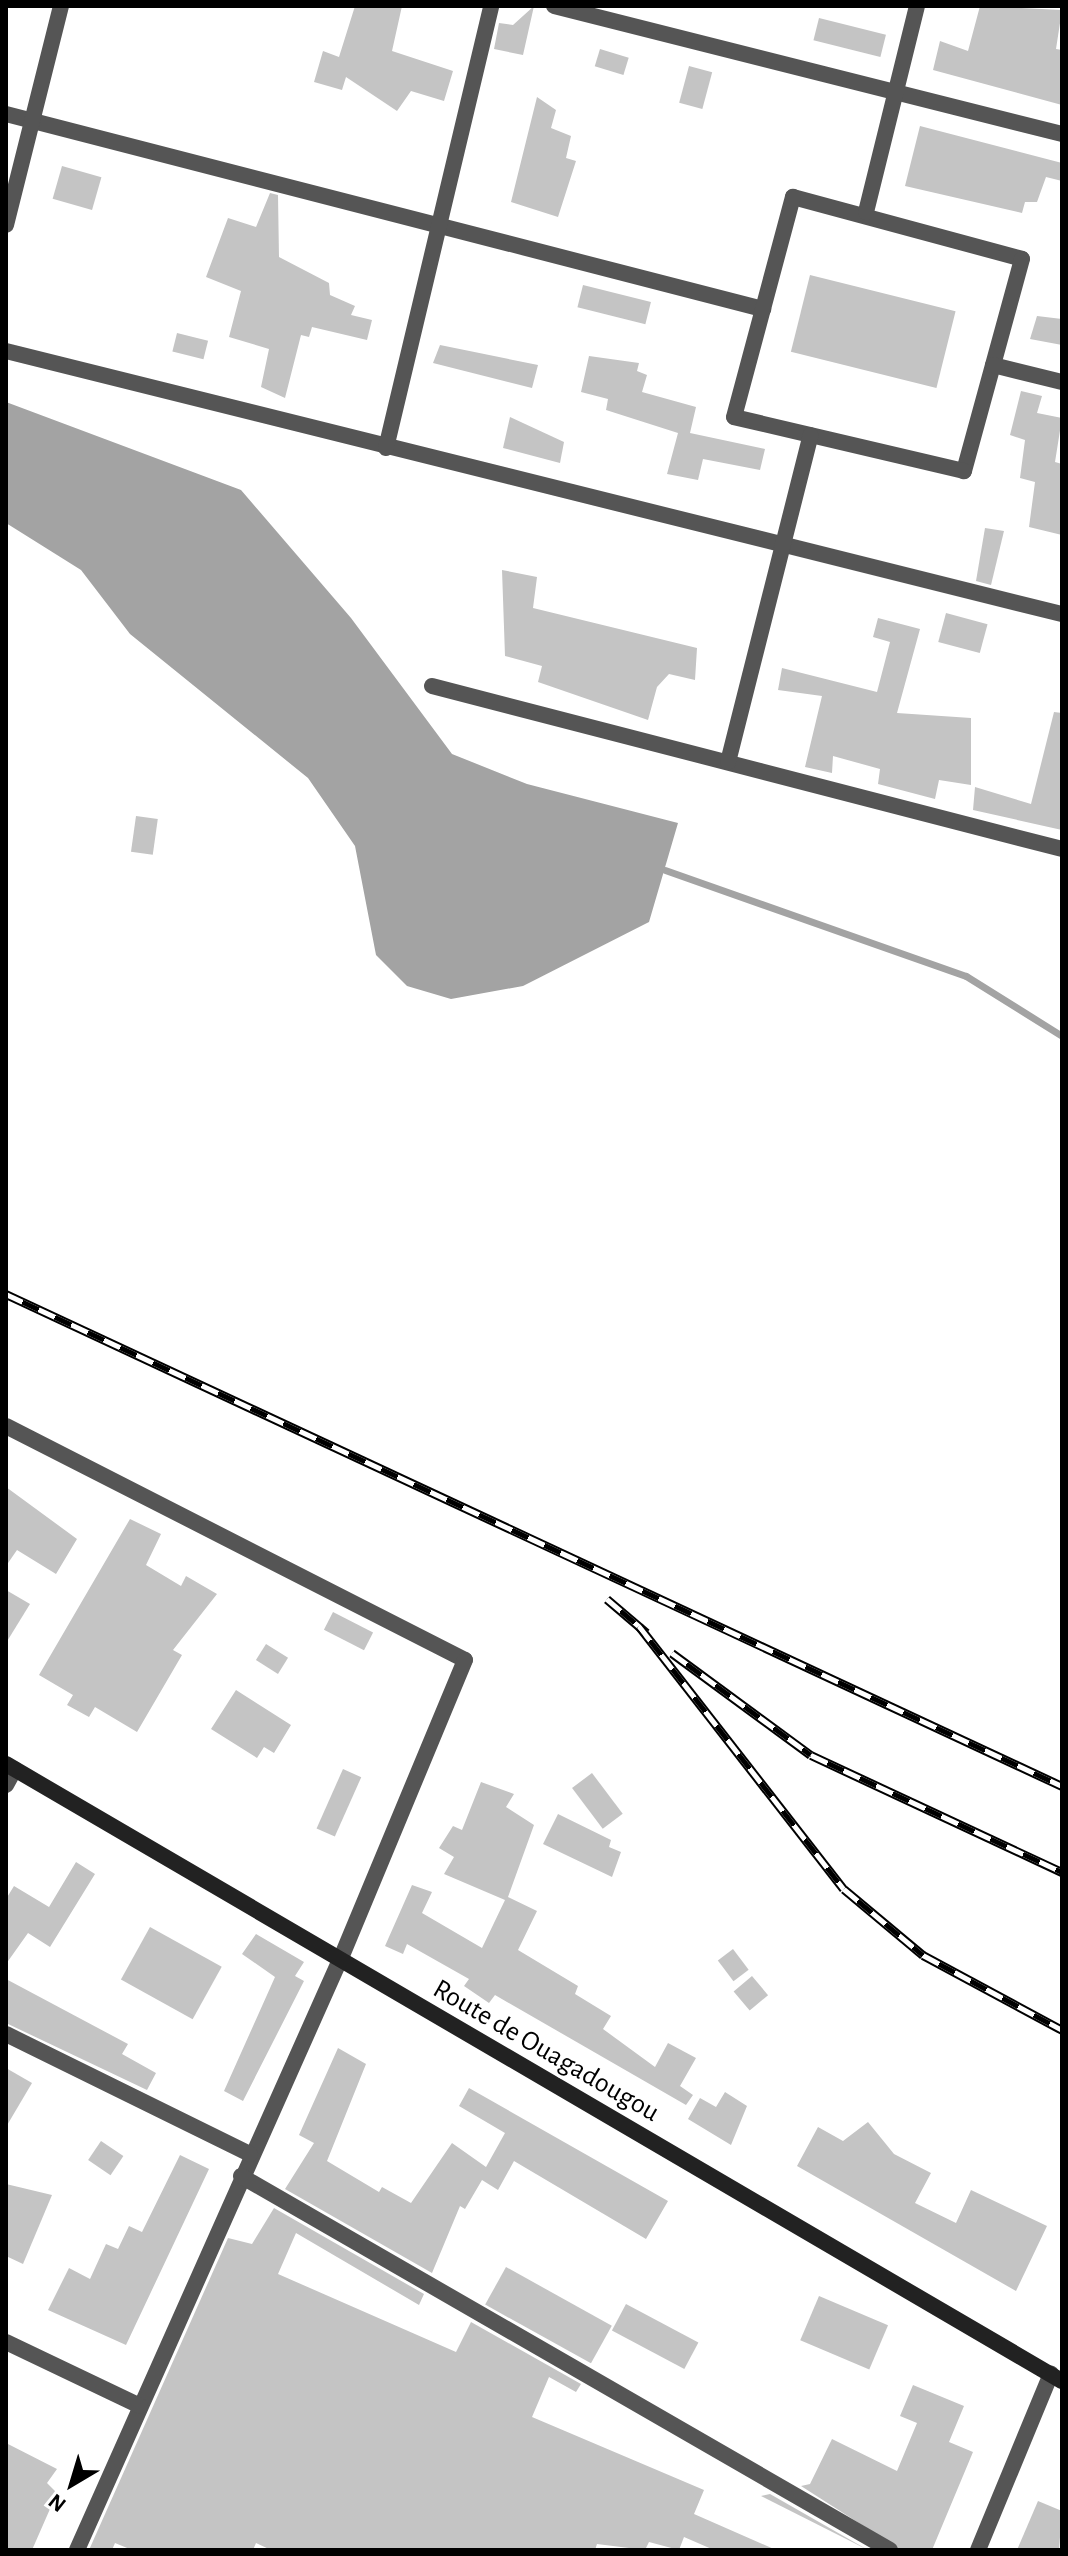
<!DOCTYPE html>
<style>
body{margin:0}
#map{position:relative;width:1068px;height:2556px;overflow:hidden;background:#fff;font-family:"Alegreya Sans",sans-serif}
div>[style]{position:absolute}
.water>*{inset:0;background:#a3a3a3}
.stream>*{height:7px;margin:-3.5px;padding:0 3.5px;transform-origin:3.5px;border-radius:3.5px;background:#a3a3a3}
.building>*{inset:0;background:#c4c4c4;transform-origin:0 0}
.street>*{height:16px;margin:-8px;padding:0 8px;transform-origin:8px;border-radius:8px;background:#555}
.secondary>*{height:16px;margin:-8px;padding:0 8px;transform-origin:8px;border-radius:8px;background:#222}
.rail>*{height:9px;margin-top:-4.5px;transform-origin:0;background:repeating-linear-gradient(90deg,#fff 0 18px,#000 0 36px);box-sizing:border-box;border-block:2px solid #000}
span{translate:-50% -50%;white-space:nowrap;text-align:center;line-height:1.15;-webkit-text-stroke:6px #fff;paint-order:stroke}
.street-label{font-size:28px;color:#000}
.frame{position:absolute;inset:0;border:8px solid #000;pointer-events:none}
.north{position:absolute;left:32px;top:2444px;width:80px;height:80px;-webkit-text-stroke:6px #fff;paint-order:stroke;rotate:218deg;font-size:22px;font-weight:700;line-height:32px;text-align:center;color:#000}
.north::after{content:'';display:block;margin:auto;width:28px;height:36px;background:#000;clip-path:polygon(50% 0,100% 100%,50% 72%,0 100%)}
</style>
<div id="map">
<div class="water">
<div style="clip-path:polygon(6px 402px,241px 490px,351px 618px,452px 754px,527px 784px,678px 823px,649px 922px,523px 986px,451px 999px,407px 986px,376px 955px,355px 846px,308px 778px,130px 634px,81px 570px,6px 523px)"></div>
</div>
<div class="stream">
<div style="left:665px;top:870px;width:319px;rotate:19.4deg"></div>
<div style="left:966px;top:976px;width:113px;rotate:32deg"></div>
</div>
<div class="building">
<div style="clip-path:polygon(355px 6px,402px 6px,392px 51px,453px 71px,444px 101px,411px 91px,397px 111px,346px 77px,342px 90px,314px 82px,323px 51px,339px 57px)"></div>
<div style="clip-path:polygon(534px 6px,523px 55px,494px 49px,499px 23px,513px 25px)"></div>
<div style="clip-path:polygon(980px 6px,1062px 10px,1056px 49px,1062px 50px,1062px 105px,933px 70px,940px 41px,968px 51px)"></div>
<div style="left:819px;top:18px;width:69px;height:23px;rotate:14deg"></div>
<div style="left:600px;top:49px;width:30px;height:18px;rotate:17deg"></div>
<div style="left:689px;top:66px;width:24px;height:38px;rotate:15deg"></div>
<div style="clip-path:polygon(537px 97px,556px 110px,551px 128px,571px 136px,566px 158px,576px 161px,558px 217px,511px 202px)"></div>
<div style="clip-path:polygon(920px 126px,1062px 163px,1062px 181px,1046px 177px,1037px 202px,1025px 202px,1022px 213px,905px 186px)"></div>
<div style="left:62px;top:166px;width:41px;height:34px;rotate:16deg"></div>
<div style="clip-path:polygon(270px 193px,278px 195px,279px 257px,329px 283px,330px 295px,355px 306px,351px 315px,372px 320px,367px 340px,312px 327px,309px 337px,301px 335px,285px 398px,261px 387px,269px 349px,229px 337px,241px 291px,206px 277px,228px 218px,256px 227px)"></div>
<div style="left:810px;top:275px;width:150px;height:79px;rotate:14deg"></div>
<div style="left:583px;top:285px;width:70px;height:23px;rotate:14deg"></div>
<div style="clip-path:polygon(1037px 316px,1062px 319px,1062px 345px,1030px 339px)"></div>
<div style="left:177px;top:333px;width:32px;height:19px;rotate:14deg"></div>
<div style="clip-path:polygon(440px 345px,538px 365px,532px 388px,433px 363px)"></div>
<div style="clip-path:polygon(589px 356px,639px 363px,637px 371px,647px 375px,642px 392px,696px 407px,690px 433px,765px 449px,760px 470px,703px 459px,698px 480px,667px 474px,678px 433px,606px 410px,608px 399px,581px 392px)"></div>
<div style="clip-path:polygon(1021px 391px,1042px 396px,1037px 413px,1062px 418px,1055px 462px,1062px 464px,1062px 535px,1029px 527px,1035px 482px,1020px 478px,1025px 440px,1010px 435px)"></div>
<div style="clip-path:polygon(510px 417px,564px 442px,560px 463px,503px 448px)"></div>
<div style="clip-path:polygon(985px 528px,1004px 531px,991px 585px,976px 581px)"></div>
<div style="clip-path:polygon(502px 570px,537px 577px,533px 608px,697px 648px,695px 680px,669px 674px,657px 687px,648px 720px,538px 682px,542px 666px,505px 656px)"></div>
<div style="left:946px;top:613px;width:43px;height:30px;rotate:15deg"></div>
<div style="clip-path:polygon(878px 618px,920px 629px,897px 713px,971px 718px,971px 785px,939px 780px,935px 799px,878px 784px,880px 769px,833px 756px,832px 773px,805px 767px,822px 696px,778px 690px,782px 668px,877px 692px,890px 642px,873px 637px)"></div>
<div style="clip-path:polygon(1054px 712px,1062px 713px,1062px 830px,973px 810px,975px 787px,1031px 804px)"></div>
<div style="left:136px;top:816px;width:22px;height:36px;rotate:8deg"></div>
<div style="clip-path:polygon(6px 1487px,77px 1539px,56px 1574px,17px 1550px,6px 1566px)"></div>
<div style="clip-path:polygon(130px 1519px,161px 1534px,146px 1565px,181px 1586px,186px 1576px,217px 1594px,173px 1650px,182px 1655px,137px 1732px,95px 1707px,89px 1717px,67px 1705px,73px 1695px,39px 1675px)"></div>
<div style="clip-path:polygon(6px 1590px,30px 1604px,6px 1643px)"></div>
<div style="left:333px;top:1612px;width:45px;height:20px;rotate:27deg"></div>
<div style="left:266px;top:1644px;width:26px;height:19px;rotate:32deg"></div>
<div style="clip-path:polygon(236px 1690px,291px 1725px,274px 1753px,264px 1747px,257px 1758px,211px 1729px)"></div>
<div style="left:343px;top:1769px;width:20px;height:65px;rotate:24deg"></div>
<div style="left:592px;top:1773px;width:51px;height:25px;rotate:53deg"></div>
<div style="clip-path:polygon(481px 1782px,514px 1794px,506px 1807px,534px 1825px,508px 1897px,537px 1911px,518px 1950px,578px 1986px,575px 1994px,611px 2016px,603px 2029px,655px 2067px,668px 2043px,696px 2058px,680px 2086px,693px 2095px,686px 2105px,495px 1995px,489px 2003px,464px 1986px,469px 1979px,407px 1944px,403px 1954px,385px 1946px,412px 1885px,432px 1892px,422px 1913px,482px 1948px,505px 1900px,444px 1874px,454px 1857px,439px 1848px,453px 1826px,462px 1830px)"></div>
<div style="clip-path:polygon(558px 1814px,611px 1840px,609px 1847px,621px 1852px,612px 1877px,543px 1844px)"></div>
<div style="clip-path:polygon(76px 1862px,95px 1874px,50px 1947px,28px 1933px,6px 1964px,6px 1899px,14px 1886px,49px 1907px)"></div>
<div style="left:150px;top:1927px;width:82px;height:60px;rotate:29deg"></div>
<div style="clip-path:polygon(256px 1934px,304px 1962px,295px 1976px,304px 1981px,243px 2101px,224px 2091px,275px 1977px,242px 1954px)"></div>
<div style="left:733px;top:1949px;width:26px;height:19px;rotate:53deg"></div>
<div style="left:752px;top:1976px;width:25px;height:24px;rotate:50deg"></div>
<div style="clip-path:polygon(6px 1979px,128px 2044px,122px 2054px,156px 2073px,147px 2090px,6px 2023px)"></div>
<div style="clip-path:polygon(338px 2048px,366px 2064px,327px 2161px,379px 2192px,382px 2187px,411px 2203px,452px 2143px,486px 2167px,505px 2133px,459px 2106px,469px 2088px,668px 2201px,646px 2239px,514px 2161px,498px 2190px,482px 2180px,465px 2209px,460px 2206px,432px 2273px,285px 2189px,314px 2143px,299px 2135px)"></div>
<div style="clip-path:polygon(6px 2068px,32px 2083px,6px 2127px)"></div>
<div style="clip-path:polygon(725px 2092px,747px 2106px,731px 2145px,688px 2119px,700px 2098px,716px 2107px)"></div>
<div style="clip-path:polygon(868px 2122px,894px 2154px,931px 2173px,915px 2203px,956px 2223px,971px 2190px,1047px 2226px,1016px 2291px,797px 2166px,818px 2127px,843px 2141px)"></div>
<div style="left:101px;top:2141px;width:27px;height:23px;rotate:34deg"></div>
<div style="clip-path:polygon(180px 2155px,209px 2169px,126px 2345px,48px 2310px,69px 2268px,90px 2279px,106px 2244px,118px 2249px,129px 2226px,142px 2232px)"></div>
<div style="clip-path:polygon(6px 2184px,52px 2195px,23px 2264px,6px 2256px)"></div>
<div style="clip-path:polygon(274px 2208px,424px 2294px,419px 2305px,296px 2233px,278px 2274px,456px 2352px,471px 2322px,581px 2384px,576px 2392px,549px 2377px,532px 2417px,704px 2490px,694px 2514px,776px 2550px,714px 2550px,684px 2537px,679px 2550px,649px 2542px,645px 2550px,597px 2544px,595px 2550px,271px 2550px,256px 2543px,253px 2550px,132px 2550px,115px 2543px,112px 2550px,89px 2550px,228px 2238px,252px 2244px)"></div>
<div style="left:506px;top:2267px;width:121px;height:43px;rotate:29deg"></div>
<div style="left:819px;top:2296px;width:75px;height:48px;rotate:23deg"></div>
<div style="left:626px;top:2304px;width:82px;height:30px;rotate:28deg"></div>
<div style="clip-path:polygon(913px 2385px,964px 2406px,949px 2442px,973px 2452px,932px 2550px,901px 2550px,801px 2486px,810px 2484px,832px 2439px,897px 2471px,917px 2423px,900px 2416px)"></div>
<div style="clip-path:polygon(6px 2443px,57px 2469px,47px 2483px,57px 2493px,32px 2550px,6px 2550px)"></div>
<div style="clip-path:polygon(770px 2494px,868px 2550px,761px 2496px)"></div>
<div style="clip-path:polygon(1038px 2501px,1062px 2511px,1059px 2550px,1017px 2550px)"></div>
</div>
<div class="street">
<div style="left:554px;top:6px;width:524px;rotate:14.14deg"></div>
<div style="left:6px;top:114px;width:782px;rotate:14.45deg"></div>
<div style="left:793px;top:197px;width:237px;rotate:15.1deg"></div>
<div style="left:1022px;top:259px;width:220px;rotate:105.3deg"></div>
<div style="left:964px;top:471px;width:236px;rotate:-166.8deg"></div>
<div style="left:734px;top:417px;width:228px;rotate:-75deg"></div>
<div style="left:866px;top:212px;width:212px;rotate:-76.1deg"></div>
<div style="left:6px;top:225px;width:226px;rotate:-75.9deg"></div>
<div style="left:6px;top:351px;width:1088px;rotate:13.99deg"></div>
<div style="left:993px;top:365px;width:71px;rotate:13.8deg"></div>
<div style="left:386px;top:448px;width:454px;rotate:-76.6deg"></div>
<div style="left:432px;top:686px;width:651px;rotate:14.51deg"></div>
<div style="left:728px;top:762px;width:337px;rotate:-75.8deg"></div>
<div style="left:6px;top:1426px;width:515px;rotate:27.01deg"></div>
<div style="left:465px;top:1660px;width:327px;rotate:112.6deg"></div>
<div style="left:339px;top:1962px;width:644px;rotate:114.02deg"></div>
<div style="left:6px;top:1785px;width:18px;rotate:-61deg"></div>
<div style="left:6px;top:2034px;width:272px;rotate:26.2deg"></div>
<div style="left:241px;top:2176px;width:749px;rotate:29.95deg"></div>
<div style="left:6px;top:2342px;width:148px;rotate:25.5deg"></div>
<div style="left:978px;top:2550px;width:191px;rotate:-67.5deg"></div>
</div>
<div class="secondary">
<div style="left:6px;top:1764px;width:1223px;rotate:30.3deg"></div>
</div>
<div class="rail">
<div style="left:6px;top:1294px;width:1165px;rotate:24.98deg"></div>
<div style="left:607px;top:1599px;width:52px;rotate:40.4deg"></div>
<div style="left:639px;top:1626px;width:333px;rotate:52.1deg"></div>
<div style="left:844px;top:1889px;width:103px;rotate:39.9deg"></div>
<div style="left:923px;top:1955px;width:158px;rotate:28.3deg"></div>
<div style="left:672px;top:1653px;width:172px;rotate:36.3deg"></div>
<div style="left:811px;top:1755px;width:277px;rotate:25deg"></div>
</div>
<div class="street-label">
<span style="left:546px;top:2051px;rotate:30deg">Route de Ouagadougou</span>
</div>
<div class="frame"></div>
<div class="north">N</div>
</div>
